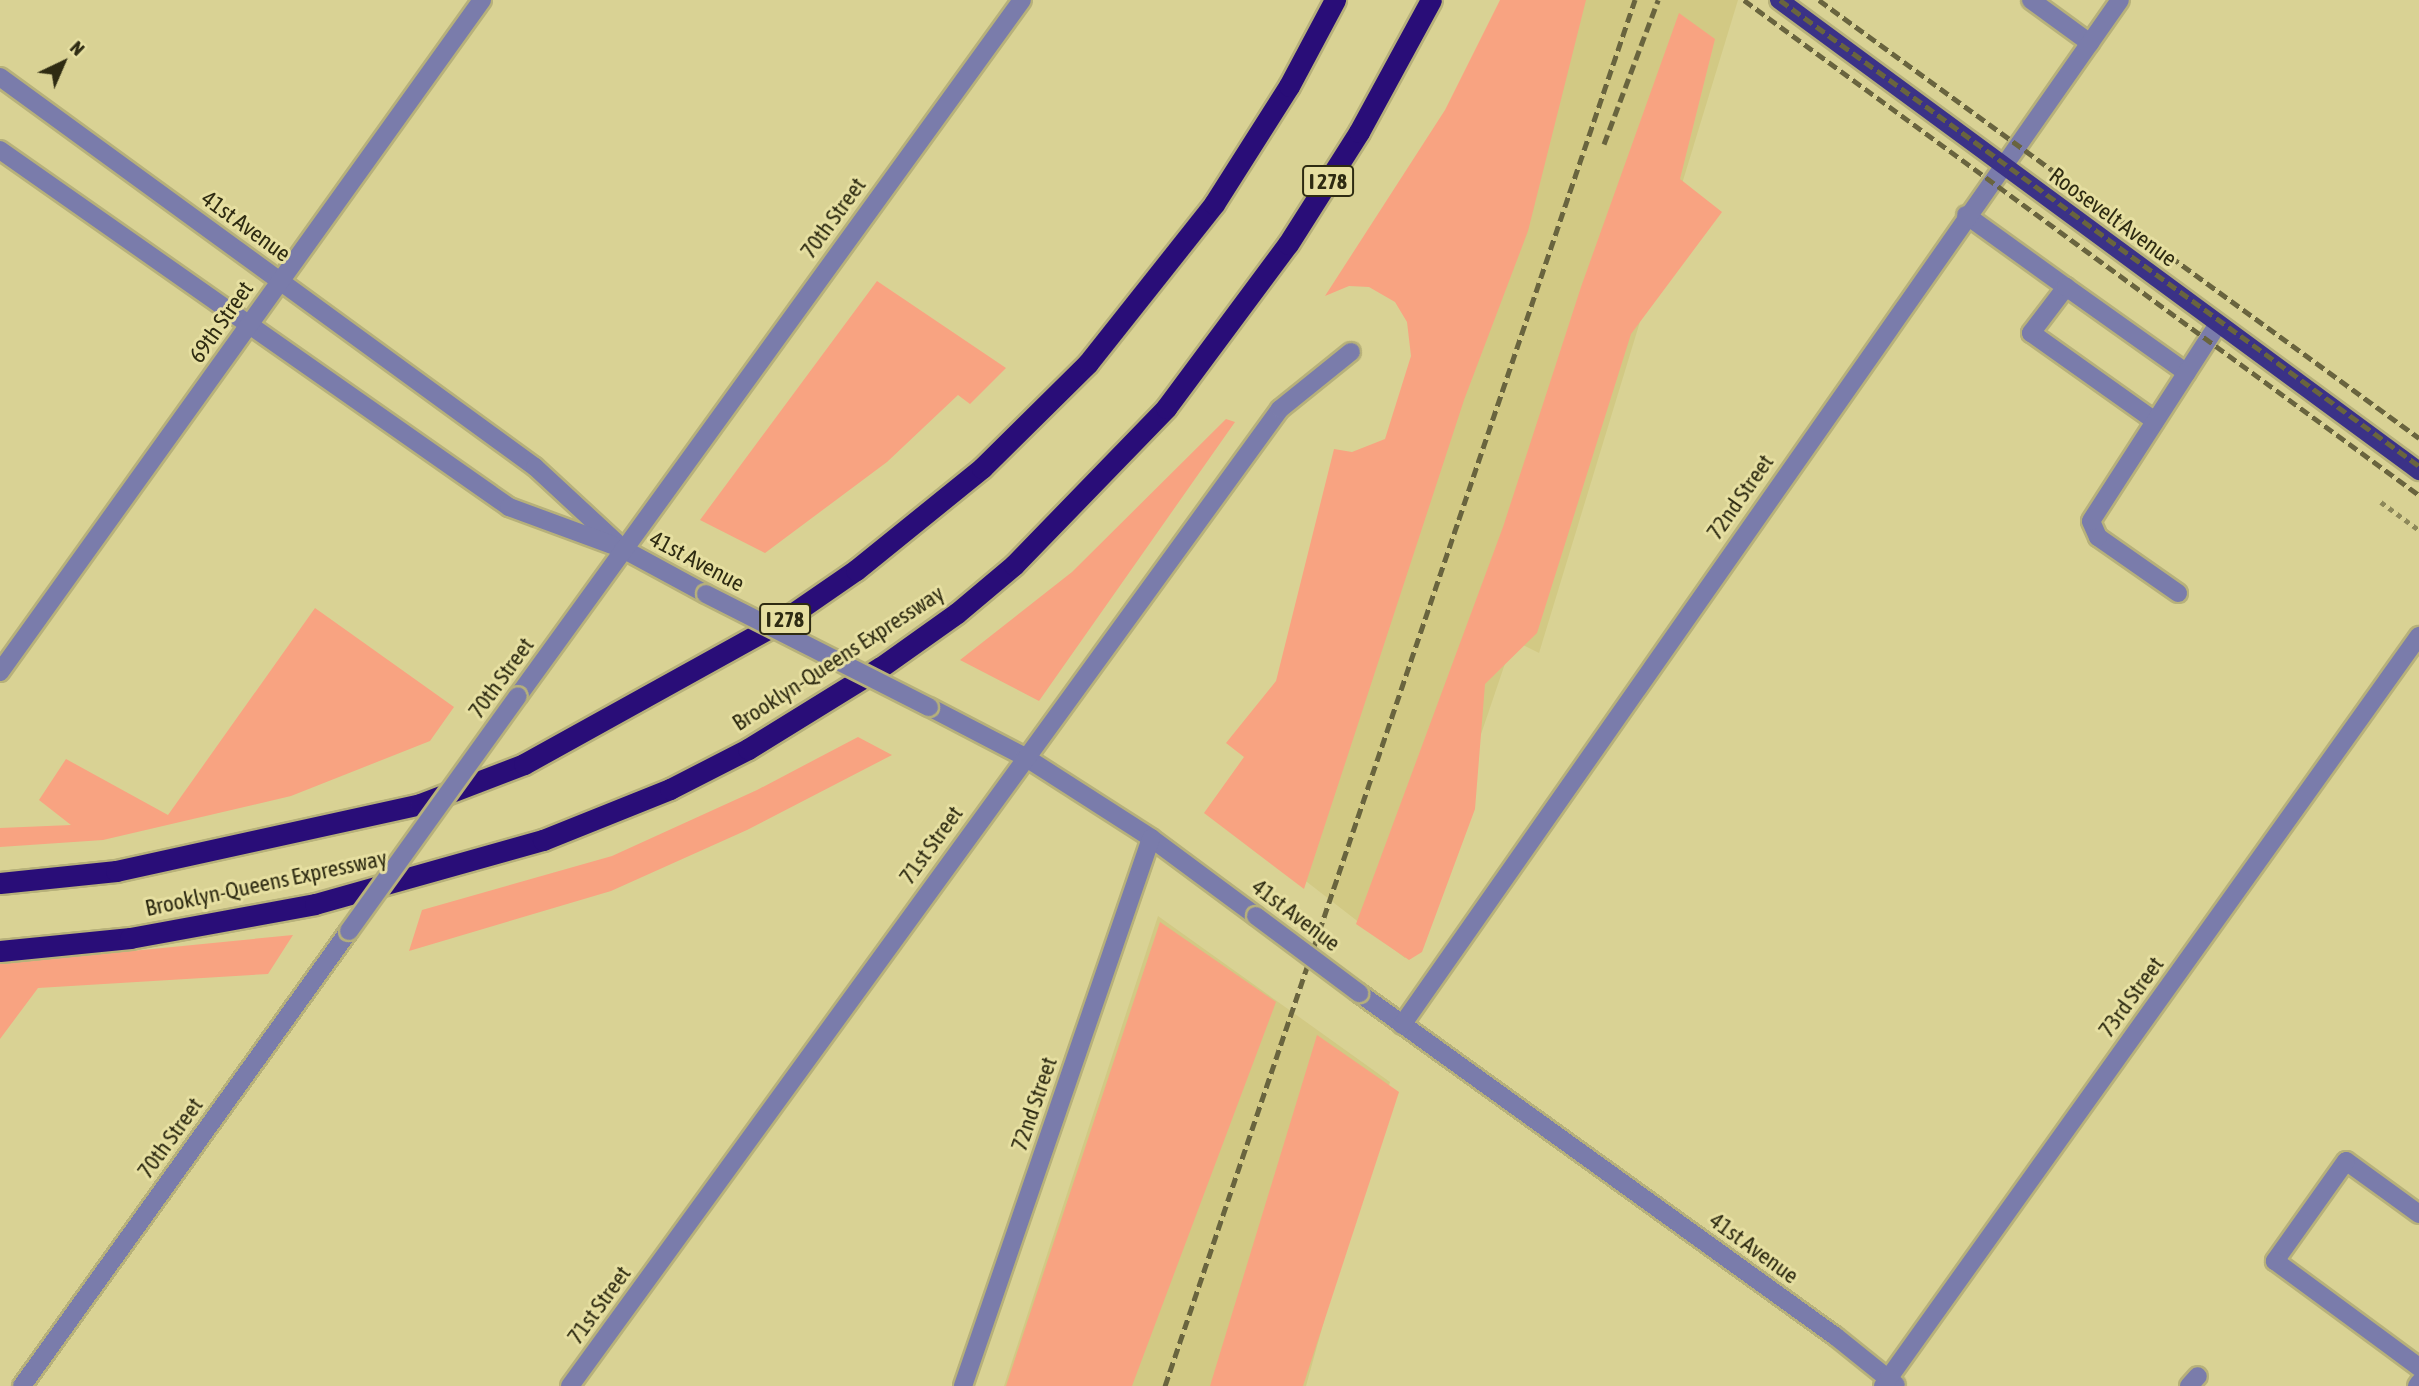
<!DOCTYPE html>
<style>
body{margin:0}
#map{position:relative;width:2419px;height:1386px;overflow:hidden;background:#d9d294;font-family:"Asap Condensed",sans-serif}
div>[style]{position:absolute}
.built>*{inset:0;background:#d2c984}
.green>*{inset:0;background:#f8a381}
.path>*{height:4.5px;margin-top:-2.25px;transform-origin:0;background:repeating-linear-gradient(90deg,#8d885a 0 5px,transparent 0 10px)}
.roads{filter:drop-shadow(2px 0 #b7b17a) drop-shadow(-2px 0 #b7b17a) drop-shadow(0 2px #b7b17a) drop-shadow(0 -2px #b7b17a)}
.minor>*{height:18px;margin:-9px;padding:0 9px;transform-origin:9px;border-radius:9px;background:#7a7cab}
.major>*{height:18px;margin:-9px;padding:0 9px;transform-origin:9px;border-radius:9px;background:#3b3287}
.highway>*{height:21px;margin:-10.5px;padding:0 10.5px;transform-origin:10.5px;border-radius:10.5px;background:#290d78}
.rail>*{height:5px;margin-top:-2.5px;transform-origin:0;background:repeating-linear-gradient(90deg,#69643e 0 10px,transparent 0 15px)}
.bridges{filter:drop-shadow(2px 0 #b7b17a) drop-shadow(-2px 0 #b7b17a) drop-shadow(0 2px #b7b17a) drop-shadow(0 -2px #b7b17a)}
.minor-bridge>*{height:18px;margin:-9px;padding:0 9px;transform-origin:9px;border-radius:9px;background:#7a7cab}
span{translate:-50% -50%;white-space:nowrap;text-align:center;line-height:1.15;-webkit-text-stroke:6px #e6dfa1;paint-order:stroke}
.shield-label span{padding:2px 5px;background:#e6dfa1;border:2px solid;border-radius:5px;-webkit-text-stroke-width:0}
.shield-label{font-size:21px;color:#2e2b12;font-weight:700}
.street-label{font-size:23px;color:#2e2b12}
.north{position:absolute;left:28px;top:28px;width:70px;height:70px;-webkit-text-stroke:5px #e6dfa1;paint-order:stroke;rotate:44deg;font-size:19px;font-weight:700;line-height:28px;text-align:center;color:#2e2b12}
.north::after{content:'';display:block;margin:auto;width:24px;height:32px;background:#2e2b12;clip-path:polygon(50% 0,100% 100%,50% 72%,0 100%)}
</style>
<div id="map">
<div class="built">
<div style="clip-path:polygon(1562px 0,1738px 0,1539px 653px,1513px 640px,1405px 958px,1227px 820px,1306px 662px)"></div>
<div style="clip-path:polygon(1158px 916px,1390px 1082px,1306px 1386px,1004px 1386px)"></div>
</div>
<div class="green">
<div style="clip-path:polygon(1500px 0,1586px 0,1528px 231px,1464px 400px,1304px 889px,1204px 813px,1244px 757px,1226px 743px,1276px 681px,1334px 449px,1352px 452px,1385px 439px,1411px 356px,1407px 322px,1395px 302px,1369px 287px,1349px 286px,1325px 296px,1445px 110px)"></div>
<div style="clip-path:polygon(1679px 13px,1715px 39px,1680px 179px,1722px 212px,1631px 334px,1537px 633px,1485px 684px,1475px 809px,1422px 952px,1409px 960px,1356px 924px,1503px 527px,1581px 287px)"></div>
<div style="clip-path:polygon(877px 281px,1006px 368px,970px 404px,958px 395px,887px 462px,765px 553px,700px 520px)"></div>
<div style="clip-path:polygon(1226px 419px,1235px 422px,1039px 701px,960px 660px,1072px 572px)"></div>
<div style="clip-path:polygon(315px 608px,454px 707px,430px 741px,291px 796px,103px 840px,0 847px,0 828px,71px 825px,39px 800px,66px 759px,168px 815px)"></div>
<div style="clip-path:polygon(858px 737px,892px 755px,747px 830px,611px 891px,409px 951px,422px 910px,612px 856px,757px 790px)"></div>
<div style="clip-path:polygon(1160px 922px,1276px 1002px,1132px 1386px,1006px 1386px)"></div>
<div style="clip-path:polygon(293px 935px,268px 974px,38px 988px,0 1039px,0 964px)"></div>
<div style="clip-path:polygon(1317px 1035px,1399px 1092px,1303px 1386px,1210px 1386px)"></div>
</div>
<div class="path">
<div style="left:2381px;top:502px;width:47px;rotate:36.4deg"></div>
</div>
<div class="roads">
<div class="minor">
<div style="left:2031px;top:0;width:73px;rotate:36.1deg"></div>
<div style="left:0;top:77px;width:662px;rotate:36.09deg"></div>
<div style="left:535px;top:467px;width:110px;rotate:42.8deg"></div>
<div style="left:0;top:150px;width:622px;rotate:35.04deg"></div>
<div style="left:509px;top:507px;width:121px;rotate:20.2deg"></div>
<div style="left:623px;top:549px;width:94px;rotate:28.5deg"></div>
<div style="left:1966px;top:215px;width:123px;rotate:35.8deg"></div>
<div style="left:2155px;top:421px;width:152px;rotate:-144.6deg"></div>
<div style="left:2031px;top:333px;width:58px;rotate:-52.7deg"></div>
<div style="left:2066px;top:287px;width:148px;rotate:35.4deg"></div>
<div style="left:2178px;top:593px;width:98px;rotate:-145deg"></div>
<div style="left:2098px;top:537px;width:17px;rotate:-114deg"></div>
<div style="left:2091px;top:521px;width:234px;rotate:-57.2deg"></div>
<div style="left:0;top:672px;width:827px;rotate:-54.35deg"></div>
<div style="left:518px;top:696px;width:859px;rotate:-54.09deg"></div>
<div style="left:929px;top:707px;width:108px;rotate:27.5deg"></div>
<div style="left:1025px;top:757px;width:150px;rotate:32.7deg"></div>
<div style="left:1151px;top:838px;width:131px;rotate:36.6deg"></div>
<div style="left:1359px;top:993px;width:587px;rotate:35.78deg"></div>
<div style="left:1835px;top:1336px;width:78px;rotate:38.8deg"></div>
<div style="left:1402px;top:1025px;width:1251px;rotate:-54.99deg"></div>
<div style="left:2419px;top:1214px;width:90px;rotate:-144deg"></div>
<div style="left:2346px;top:1161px;width:123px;rotate:125.4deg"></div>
<div style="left:2275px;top:1261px;width:179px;rotate:36.4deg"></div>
<div style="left:22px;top:1386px;width:560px;rotate:-54.3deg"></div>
<div style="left:570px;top:1386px;width:1208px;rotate:-53.99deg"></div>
<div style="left:1280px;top:409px;width:91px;rotate:-38.8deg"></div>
<div style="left:963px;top:1386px;width:579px;rotate:-71.06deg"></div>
<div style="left:1883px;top:1386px;width:922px;rotate:-54.45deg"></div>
<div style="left:2189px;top:1386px;width:13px;rotate:-48deg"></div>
<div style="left:2417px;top:1386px;width:4px;rotate:-56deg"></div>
</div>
<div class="major">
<div style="left:1779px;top:0;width:795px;rotate:36.35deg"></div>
</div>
<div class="highway">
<div style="left:0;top:883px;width:117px;rotate:-5.9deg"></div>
<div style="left:116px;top:871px;width:311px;rotate:-12.4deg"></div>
<div style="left:420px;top:804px;width:111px;rotate:-21deg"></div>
<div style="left:524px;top:764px;width:295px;rotate:-29deg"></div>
<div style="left:782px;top:621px;width:90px;rotate:-34.6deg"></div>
<div style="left:856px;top:570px;width:162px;rotate:-39deg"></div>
<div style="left:982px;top:468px;width:149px;rotate:-44.7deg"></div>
<div style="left:1088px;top:363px;width:203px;rotate:-51.6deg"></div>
<div style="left:1214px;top:204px;width:140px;rotate:-57.6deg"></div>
<div style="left:1289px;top:86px;width:98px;rotate:-61.9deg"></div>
<div style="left:0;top:951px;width:131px;rotate:-5.7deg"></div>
<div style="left:130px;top:938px;width:188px;rotate:-10.4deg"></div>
<div style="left:315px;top:904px;width:237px;rotate:-15.7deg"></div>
<div style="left:543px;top:840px;width:137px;rotate:-21.9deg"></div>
<div style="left:670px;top:789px;width:88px;rotate:-27.1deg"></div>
<div style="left:748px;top:749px;width:156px;rotate:-31.7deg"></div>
<div style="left:881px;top:667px;width:93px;rotate:-35.4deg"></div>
<div style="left:957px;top:613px;width:75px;rotate:-40.1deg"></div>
<div style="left:1014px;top:565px;width:219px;rotate:-45.9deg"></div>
<div style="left:1166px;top:408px;width:204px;rotate:-53.4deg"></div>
<div style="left:1288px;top:244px;width:133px;rotate:-57.6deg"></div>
<div style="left:1359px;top:132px;width:150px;rotate:-61.4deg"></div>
</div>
</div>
<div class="rail">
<div style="left:1744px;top:0;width:837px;rotate:36.25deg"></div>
<div style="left:1780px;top:0;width:791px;rotate:36.1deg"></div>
<div style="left:1819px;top:0;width:743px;rotate:36.13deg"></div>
<div style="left:1604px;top:144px;width:154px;rotate:-69.4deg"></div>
<div style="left:1165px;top:1386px;width:1464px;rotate:-71.27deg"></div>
</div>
<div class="bridges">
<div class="minor-bridge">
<div style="left:706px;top:594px;width:250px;rotate:26.9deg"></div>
<div style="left:1256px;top:916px;width:129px;rotate:36.8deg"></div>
<div style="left:349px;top:931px;width:289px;rotate:-54.3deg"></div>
</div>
</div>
<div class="shield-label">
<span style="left:1328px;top:181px">I 278</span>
<span style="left:785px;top:619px">I 278</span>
</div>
<div class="street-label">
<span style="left:2113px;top:217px;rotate:36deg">Roosevelt Avenue</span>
<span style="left:833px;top:218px;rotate:-54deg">70th Street</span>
<span style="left:246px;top:226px;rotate:36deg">41st Avenue</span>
<span style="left:221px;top:322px;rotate:-55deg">69th Street</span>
<span style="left:1740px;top:497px;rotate:-55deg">72nd Street</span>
<span style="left:697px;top:561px;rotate:28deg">41st Avenue</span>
<span style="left:838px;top:658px;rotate:-33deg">Brooklyn-Queens Expressway</span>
<span style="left:501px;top:678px;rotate:-54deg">70th Street</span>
<span style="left:931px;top:845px;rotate:-54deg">71st Street</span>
<span style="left:266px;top:883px;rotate:-12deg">Brooklyn-Queens Expressway</span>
<span style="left:1296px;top:915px;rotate:37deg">41st Avenue</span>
<span style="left:2131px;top:997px;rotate:-54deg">73rd Street</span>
<span style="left:1034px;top:1104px;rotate:-71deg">72nd Street</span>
<span style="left:170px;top:1138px;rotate:-54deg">70th Street</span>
<span style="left:1754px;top:1248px;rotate:36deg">41st Avenue</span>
<span style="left:599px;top:1305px;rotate:-54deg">71st Street</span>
</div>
<div class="north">N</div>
</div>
